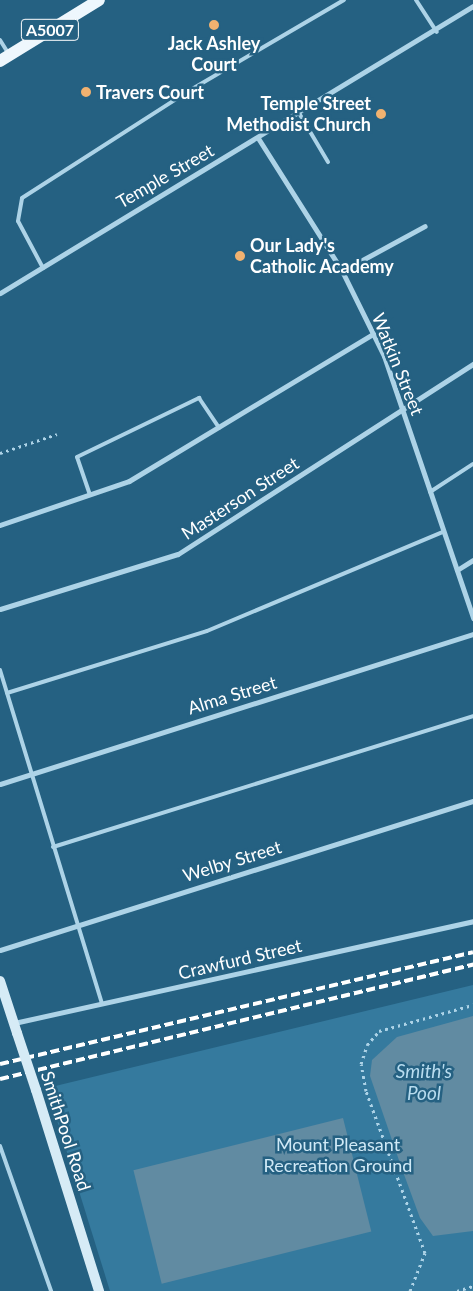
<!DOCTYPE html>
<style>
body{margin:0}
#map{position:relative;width:473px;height:1291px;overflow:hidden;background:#256182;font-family:Lato,sans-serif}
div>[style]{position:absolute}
.green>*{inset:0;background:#357a9e}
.water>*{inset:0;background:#618ba2;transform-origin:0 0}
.path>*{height:3px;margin-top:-1.5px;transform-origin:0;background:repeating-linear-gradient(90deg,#add3e7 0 2.5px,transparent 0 6.5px)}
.lane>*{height:4px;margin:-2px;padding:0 2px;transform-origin:2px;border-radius:2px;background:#add3e7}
.street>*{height:5px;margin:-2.5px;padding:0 2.5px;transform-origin:2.5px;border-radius:2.5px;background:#add3e7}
.secondary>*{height:10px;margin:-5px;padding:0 5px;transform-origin:5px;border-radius:5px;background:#d6ebf6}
.primary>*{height:12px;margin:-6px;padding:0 6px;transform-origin:6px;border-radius:6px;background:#eef7fd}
.rail>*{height:4px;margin-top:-2px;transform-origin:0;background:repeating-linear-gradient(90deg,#fff 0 9px,transparent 0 13px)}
.secondary-bridge>*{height:10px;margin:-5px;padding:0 5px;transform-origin:5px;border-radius:5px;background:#d6ebf6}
.dots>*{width:14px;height:14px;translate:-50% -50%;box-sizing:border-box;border:2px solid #256182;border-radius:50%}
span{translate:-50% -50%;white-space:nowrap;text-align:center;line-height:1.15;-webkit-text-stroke:5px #256182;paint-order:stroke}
.shield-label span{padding:1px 4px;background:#256182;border:1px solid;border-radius:4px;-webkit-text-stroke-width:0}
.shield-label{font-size:16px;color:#fff;font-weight:700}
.poi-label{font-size:18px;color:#fff;font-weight:700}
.left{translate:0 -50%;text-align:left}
.right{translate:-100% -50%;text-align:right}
.street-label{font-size:18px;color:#fff}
.park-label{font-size:18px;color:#d0e9f6}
.water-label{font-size:19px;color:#b8dcef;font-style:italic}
</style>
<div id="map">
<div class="green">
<div style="clip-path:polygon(473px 985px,473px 1291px,110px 1291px,47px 1088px)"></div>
</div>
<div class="water">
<div style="clip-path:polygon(473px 1016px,473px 1231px,433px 1236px,420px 1218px,402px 1169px,370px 1076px,372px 1060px,397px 1037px)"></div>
<div style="left:343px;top:1118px;width:117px;height:216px;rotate:76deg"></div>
</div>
<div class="path">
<div style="left:0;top:453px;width:60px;rotate:-18.4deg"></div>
<div style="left:410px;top:1291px;width:41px;rotate:-68.5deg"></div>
<div style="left:425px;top:1253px;width:172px;rotate:-110deg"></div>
<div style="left:366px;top:1091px;width:27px;rotate:-100deg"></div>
<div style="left:361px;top:1064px;width:20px;rotate:-72deg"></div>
<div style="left:367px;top:1045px;width:18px;rotate:-49deg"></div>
<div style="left:379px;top:1031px;width:98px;rotate:-15.5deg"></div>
<div style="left:457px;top:1291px;width:17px;rotate:-17deg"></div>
</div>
<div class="lane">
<div style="left:416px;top:0;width:38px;rotate:57deg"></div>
<div style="left:0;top:40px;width:15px;rotate:58deg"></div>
<div style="left:299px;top:113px;width:57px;rotate:59.4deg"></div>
<div style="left:43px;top:268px;width:53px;rotate:-118deg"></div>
<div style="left:18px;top:221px;width:23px;rotate:-80deg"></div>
<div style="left:22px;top:198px;width:196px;rotate:-32.7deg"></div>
<div style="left:187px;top:92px;width:182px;rotate:-30.4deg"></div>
<div style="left:430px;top:492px;width:51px;rotate:-33.1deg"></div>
<div style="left:90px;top:495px;width:40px;rotate:-108.9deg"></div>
<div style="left:77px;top:457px;width:136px;rotate:-25.8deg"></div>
<div style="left:199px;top:398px;width:36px;rotate:56deg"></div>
<div style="left:0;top:670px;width:349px;rotate:73deg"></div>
<div style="left:7px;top:693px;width:209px;rotate:-17.2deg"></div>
<div style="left:207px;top:631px;width:256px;rotate:-22.8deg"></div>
<div style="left:53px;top:847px;width:440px;rotate:-17.3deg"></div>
<div style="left:0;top:1146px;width:154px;rotate:70.6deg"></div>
</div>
<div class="street">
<div style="left:258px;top:138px;width:157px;rotate:57.7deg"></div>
<div style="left:342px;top:271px;width:95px;rotate:63.7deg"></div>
<div style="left:384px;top:356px;width:277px;rotate:71.2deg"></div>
<div style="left:342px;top:271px;width:94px;rotate:-28.5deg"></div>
<div style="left:0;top:293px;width:553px;rotate:-31.25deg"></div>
<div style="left:0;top:525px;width:136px;rotate:-18.8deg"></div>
<div style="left:129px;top:481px;width:285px;rotate:-31.1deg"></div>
<div style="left:457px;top:570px;width:19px;rotate:-32deg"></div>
<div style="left:0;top:609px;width:186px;rotate:-17.2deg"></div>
<div style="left:178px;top:554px;width:351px;rotate:-32.8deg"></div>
<div style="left:0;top:784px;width:496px;rotate:-17.6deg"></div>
<div style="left:0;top:950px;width:496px;rotate:-17.5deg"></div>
<div style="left:14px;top:1023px;width:470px;rotate:-12.5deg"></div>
</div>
<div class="secondary">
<div style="left:0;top:981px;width:55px;rotate:71.9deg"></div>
<div style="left:36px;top:1090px;width:211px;rotate:72.6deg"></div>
</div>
<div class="primary">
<div style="left:0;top:61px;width:116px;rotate:-31.6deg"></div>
</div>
<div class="rail">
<div style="left:0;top:1064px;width:486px;rotate:-13.3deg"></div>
<div style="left:0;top:1079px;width:487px;rotate:-13.6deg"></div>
</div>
<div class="secondary-bridge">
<div style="left:17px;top:1033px;width:60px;rotate:71.6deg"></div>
</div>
<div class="dots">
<div style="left:214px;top:25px;background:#f1b270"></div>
<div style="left:86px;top:92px;background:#f1b270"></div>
<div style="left:381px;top:114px;background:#f1b270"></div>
<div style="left:240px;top:256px;background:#f1b270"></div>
</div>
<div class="shield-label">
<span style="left:50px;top:30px">A5007</span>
</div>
<div class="poi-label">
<span style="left:214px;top:54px">Jack Ashley<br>Court</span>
<span class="left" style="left:96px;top:92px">Travers Court</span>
<span class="right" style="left:371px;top:114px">Temple Street<br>Methodist Church</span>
<span class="left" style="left:250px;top:256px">Our Lady's<br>Catholic Academy</span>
</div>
<div class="street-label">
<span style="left:165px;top:176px;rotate:-30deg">Temple Street</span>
<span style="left:398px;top:364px;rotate:68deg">Watkin Street</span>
<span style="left:240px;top:498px;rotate:-33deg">Masterson Street</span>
<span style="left:232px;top:695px;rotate:-17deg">Alma Street</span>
<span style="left:232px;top:861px;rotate:-17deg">Welby Street</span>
<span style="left:240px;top:959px;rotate:-13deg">Crawfurd Street</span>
<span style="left:66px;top:1131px;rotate:72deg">SmithPool Road</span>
</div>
<div class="park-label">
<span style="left:338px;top:1155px">Mount Pleasant<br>Recreation Ground</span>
</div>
<div class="water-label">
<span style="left:424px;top:1082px">Smith's<br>Pool</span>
</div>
</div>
